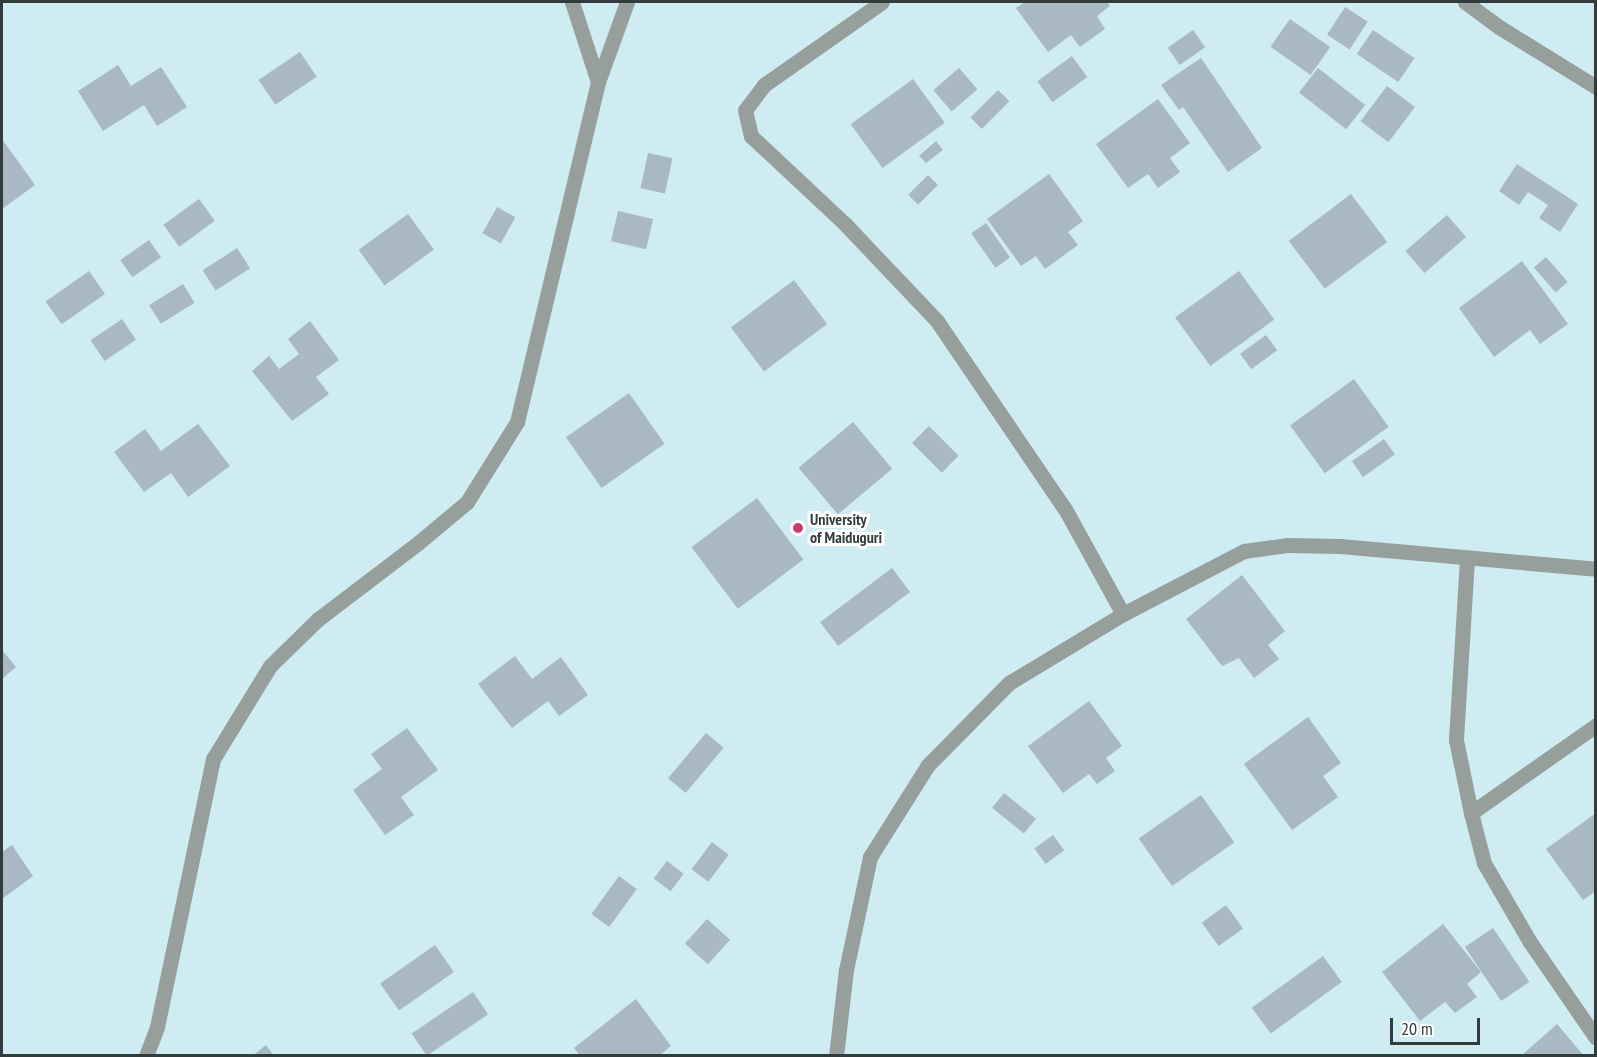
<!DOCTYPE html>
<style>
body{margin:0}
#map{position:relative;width:1597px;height:1057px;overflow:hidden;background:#e3f9fc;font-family:"PT Sans Narrow",sans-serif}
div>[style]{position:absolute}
.built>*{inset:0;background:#ceecf1;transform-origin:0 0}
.building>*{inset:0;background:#a9b9c4;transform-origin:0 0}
.minor>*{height:15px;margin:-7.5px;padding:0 7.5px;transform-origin:7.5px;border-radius:7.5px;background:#969f9c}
.dots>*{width:16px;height:16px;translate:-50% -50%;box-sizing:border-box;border:3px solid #fff;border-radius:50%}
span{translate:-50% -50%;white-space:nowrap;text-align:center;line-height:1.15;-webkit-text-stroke:6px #fff;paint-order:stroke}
.poi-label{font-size:16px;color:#333c3d;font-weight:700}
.left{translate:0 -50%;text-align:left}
.frame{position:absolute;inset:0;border:3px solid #333c3d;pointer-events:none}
.scale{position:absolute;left:1390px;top:1018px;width:90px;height:27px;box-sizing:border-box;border:3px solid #333c3d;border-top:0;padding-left:8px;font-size:18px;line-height:21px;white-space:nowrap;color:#333c3d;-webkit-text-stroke:4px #fff;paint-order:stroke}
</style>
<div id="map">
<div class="built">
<div style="left:2px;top:2px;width:1593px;height:1053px"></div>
</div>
<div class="building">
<div style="clip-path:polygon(1025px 2px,1107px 2px,1110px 6px,1097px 16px,1105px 29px,1080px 47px,1071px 35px,1048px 52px,1016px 8px)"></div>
<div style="left:1345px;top:7px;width:27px;height:33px;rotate:33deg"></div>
<div style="left:1290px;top:19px;width:49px;height:34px;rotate:35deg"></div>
<div style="left:1193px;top:30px;width:21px;height:31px;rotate:55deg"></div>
<div style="left:1373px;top:30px;width:50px;height:29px;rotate:34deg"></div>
<div style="left:300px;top:52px;width:30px;height:50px;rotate:56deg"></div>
<div style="left:1072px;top:56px;width:26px;height:43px;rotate:54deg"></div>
<div style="clip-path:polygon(1201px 58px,1262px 148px,1228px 172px,1183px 107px,1179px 110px,1161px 85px)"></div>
<div style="clip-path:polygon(118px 65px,131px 86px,161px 67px,187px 107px,157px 126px,144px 105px,103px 131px,78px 91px)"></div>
<div style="left:959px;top:68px;width:28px;height:34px;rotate:49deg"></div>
<div style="left:1318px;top:68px;width:60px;height:31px;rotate:38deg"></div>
<div style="left:913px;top:79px;width:54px;height:77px;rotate:54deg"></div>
<div style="left:1387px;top:86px;width:35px;height:44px;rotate:37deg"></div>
<div style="left:998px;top:90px;width:16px;height:39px;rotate:45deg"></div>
<div style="clip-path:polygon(1158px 99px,1190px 143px,1170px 158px,1180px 172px,1158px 188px,1148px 174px,1128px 188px,1096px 144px)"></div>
<div style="clip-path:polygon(2px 139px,35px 185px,2px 209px)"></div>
<div style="clip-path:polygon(936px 141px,943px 150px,926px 163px,919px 156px)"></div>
<div style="left:648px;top:153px;width:25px;height:36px;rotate:12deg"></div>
<div style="clip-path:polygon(1517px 164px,1578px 204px,1560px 232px,1539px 218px,1548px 205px,1528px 192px,1519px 205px,1499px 191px)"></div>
<div style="clip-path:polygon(1049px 174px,1083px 221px,1068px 232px,1078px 245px,1045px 269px,1036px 256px,1021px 266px,987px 219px)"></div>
<div style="left:928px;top:175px;width:14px;height:28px;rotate:45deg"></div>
<div style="left:1351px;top:194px;width:60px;height:78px;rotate:53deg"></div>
<div style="left:199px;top:199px;width:27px;height:44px;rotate:54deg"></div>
<div style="left:497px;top:207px;width:21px;height:30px;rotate:29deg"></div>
<div style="left:618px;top:211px;width:36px;height:31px;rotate:13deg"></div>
<div style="left:408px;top:214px;width:44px;height:61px;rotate:54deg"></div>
<div style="left:1447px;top:215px;width:29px;height:55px;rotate:49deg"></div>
<div style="left:986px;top:223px;width:42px;height:18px;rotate:55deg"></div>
<div style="left:149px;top:240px;width:21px;height:35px;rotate:55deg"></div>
<div style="left:237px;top:248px;width:24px;height:41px;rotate:57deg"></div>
<div style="left:1546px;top:257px;width:33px;height:16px;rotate:49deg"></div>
<div style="clip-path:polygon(1522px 261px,1568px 324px,1540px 344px,1530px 330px,1494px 357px,1459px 308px)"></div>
<div style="left:89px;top:271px;width:28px;height:53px;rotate:55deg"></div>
<div style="left:1239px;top:271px;width:60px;height:79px;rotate:54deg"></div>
<div style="left:794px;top:280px;width:55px;height:79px;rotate:53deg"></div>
<div style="left:183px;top:284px;width:22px;height:40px;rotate:58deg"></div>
<div style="left:122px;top:319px;width:25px;height:38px;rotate:56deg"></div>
<div style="clip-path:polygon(310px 321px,339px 360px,316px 377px,329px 394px,292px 421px,252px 371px,269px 356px,279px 369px,299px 354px,288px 339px)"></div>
<div style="left:1266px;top:335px;width:19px;height:32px;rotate:54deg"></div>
<div style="left:1354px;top:379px;width:59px;height:79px;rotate:54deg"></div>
<div style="left:629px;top:393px;width:62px;height:77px;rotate:55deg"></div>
<div style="left:853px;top:422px;width:61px;height:71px;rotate:50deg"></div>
<div style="clip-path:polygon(198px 424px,230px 466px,188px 497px,171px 473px,144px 492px,114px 452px,145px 429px,161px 451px)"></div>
<div style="left:929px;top:426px;width:42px;height:24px;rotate:45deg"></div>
<div style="left:1384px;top:439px;width:19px;height:39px;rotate:55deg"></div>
<div style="left:757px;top:498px;width:77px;height:82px;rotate:53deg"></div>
<div style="left:892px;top:568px;width:30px;height:90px;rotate:53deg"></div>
<div style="clip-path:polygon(1242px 575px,1285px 631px,1268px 645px,1279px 659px,1254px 678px,1239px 658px,1222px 666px,1186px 619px)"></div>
<div style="clip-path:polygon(2px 650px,16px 667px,2px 679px)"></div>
<div style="clip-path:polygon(515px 656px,532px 679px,561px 657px,588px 695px,559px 716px,548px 701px,512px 728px,478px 684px)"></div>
<div style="clip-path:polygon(1089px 701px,1122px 746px,1106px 758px,1115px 771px,1097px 784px,1089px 774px,1063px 793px,1028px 746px)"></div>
<div style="clip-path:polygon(1308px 717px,1341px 763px,1323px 776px,1338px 797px,1292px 830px,1244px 764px)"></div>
<div style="clip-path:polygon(407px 728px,438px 770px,401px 797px,414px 815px,385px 835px,353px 790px,382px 769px,371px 754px)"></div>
<div style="left:706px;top:733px;width:23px;height:59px;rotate:40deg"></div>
<div style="left:1004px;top:793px;width:41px;height:19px;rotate:39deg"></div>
<div style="left:1201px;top:795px;width:58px;height:76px;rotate:55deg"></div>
<div style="clip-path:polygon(1596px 813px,1596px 891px,1583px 900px,1546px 849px)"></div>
<div style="left:1053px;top:835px;width:19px;height:23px;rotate:54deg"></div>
<div style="left:712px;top:842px;width:21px;height:34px;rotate:37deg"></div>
<div style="clip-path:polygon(12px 845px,33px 876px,2px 899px,2px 852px)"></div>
<div style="left:667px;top:861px;width:21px;height:22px;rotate:37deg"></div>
<div style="left:619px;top:876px;width:22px;height:47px;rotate:36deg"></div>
<div style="left:1226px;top:905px;width:29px;height:30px;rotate:54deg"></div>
<div style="left:707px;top:919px;width:31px;height:33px;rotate:42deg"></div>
<div style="clip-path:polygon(1443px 924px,1481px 972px,1467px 984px,1477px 997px,1455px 1013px,1445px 1002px,1420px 1021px,1382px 972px)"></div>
<div style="left:1493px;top:928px;width:65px;height:34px;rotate:56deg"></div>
<div style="left:435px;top:945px;width:33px;height:67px;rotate:55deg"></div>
<div style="left:1323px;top:956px;width:32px;height:88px;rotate:54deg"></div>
<div style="left:473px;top:992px;width:27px;height:74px;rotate:56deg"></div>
<div style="clip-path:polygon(636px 999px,671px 1046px,659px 1056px,580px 1056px,574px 1048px)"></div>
<div style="clip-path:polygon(1557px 1024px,1584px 1056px,1521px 1056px)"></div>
<div style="clip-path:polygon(266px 1045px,274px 1056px,252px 1056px)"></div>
</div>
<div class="minor">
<div style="left:572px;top:2px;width:84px;rotate:72deg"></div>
<div style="left:882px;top:2px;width:144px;rotate:144.9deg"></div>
<div style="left:764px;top:85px;width:31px;rotate:127deg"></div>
<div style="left:745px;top:110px;width:27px;rotate:77deg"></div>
<div style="left:751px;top:136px;width:129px;rotate:43.1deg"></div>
<div style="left:845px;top:224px;width:134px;rotate:46.5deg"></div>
<div style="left:937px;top:321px;width:227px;rotate:55.8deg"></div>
<div style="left:1065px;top:509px;width:120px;rotate:61.1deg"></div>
<div style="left:1465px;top:2px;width:42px;rotate:36.3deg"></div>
<div style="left:1499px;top:27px;width:114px;rotate:31.7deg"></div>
<div style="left:1467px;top:559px;width:181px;rotate:93.5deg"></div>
<div style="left:1456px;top:740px;width:75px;rotate:78.4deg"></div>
<div style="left:1471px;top:813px;width:52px;rotate:75.4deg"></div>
<div style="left:1484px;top:863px;width:91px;rotate:59.8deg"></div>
<div style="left:1530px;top:942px;width:116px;rotate:55.5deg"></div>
<div style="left:1471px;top:813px;width:153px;rotate:-35.1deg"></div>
<div style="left:146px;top:1056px;width:31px;rotate:-69deg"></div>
<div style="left:157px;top:1027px;width:274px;rotate:-78.2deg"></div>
<div style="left:213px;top:759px;width:109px;rotate:-58.5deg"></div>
<div style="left:270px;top:666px;width:66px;rotate:-44.4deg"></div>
<div style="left:317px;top:620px;width:127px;rotate:-37.3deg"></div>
<div style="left:418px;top:543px;width:64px;rotate:-39.9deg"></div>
<div style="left:467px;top:502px;width:94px;rotate:-58deg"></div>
<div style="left:517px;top:422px;width:350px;rotate:-76.6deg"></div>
<div style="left:598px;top:82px;width:85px;rotate:-70.1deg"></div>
<div style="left:836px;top:1056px;width:87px;rotate:-83.4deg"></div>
<div style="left:846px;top:970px;width:116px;rotate:-78deg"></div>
<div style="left:870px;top:857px;width:109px;rotate:-57.8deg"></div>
<div style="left:928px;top:765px;width:115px;rotate:-45.4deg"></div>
<div style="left:1009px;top:683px;width:133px;rotate:-31.2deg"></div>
<div style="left:1123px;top:614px;width:136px;rotate:-27.5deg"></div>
<div style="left:1244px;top:551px;width:43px;rotate:-7.9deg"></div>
<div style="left:1287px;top:545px;width:53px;rotate:1.1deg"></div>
<div style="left:1340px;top:546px;width:257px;rotate:5.1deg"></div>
</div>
<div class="dots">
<div style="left:798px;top:528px;background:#c73c72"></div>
</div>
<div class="poi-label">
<span class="left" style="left:810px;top:528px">University<br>of Maiduguri</span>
</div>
<div class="frame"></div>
<div class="scale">20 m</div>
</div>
